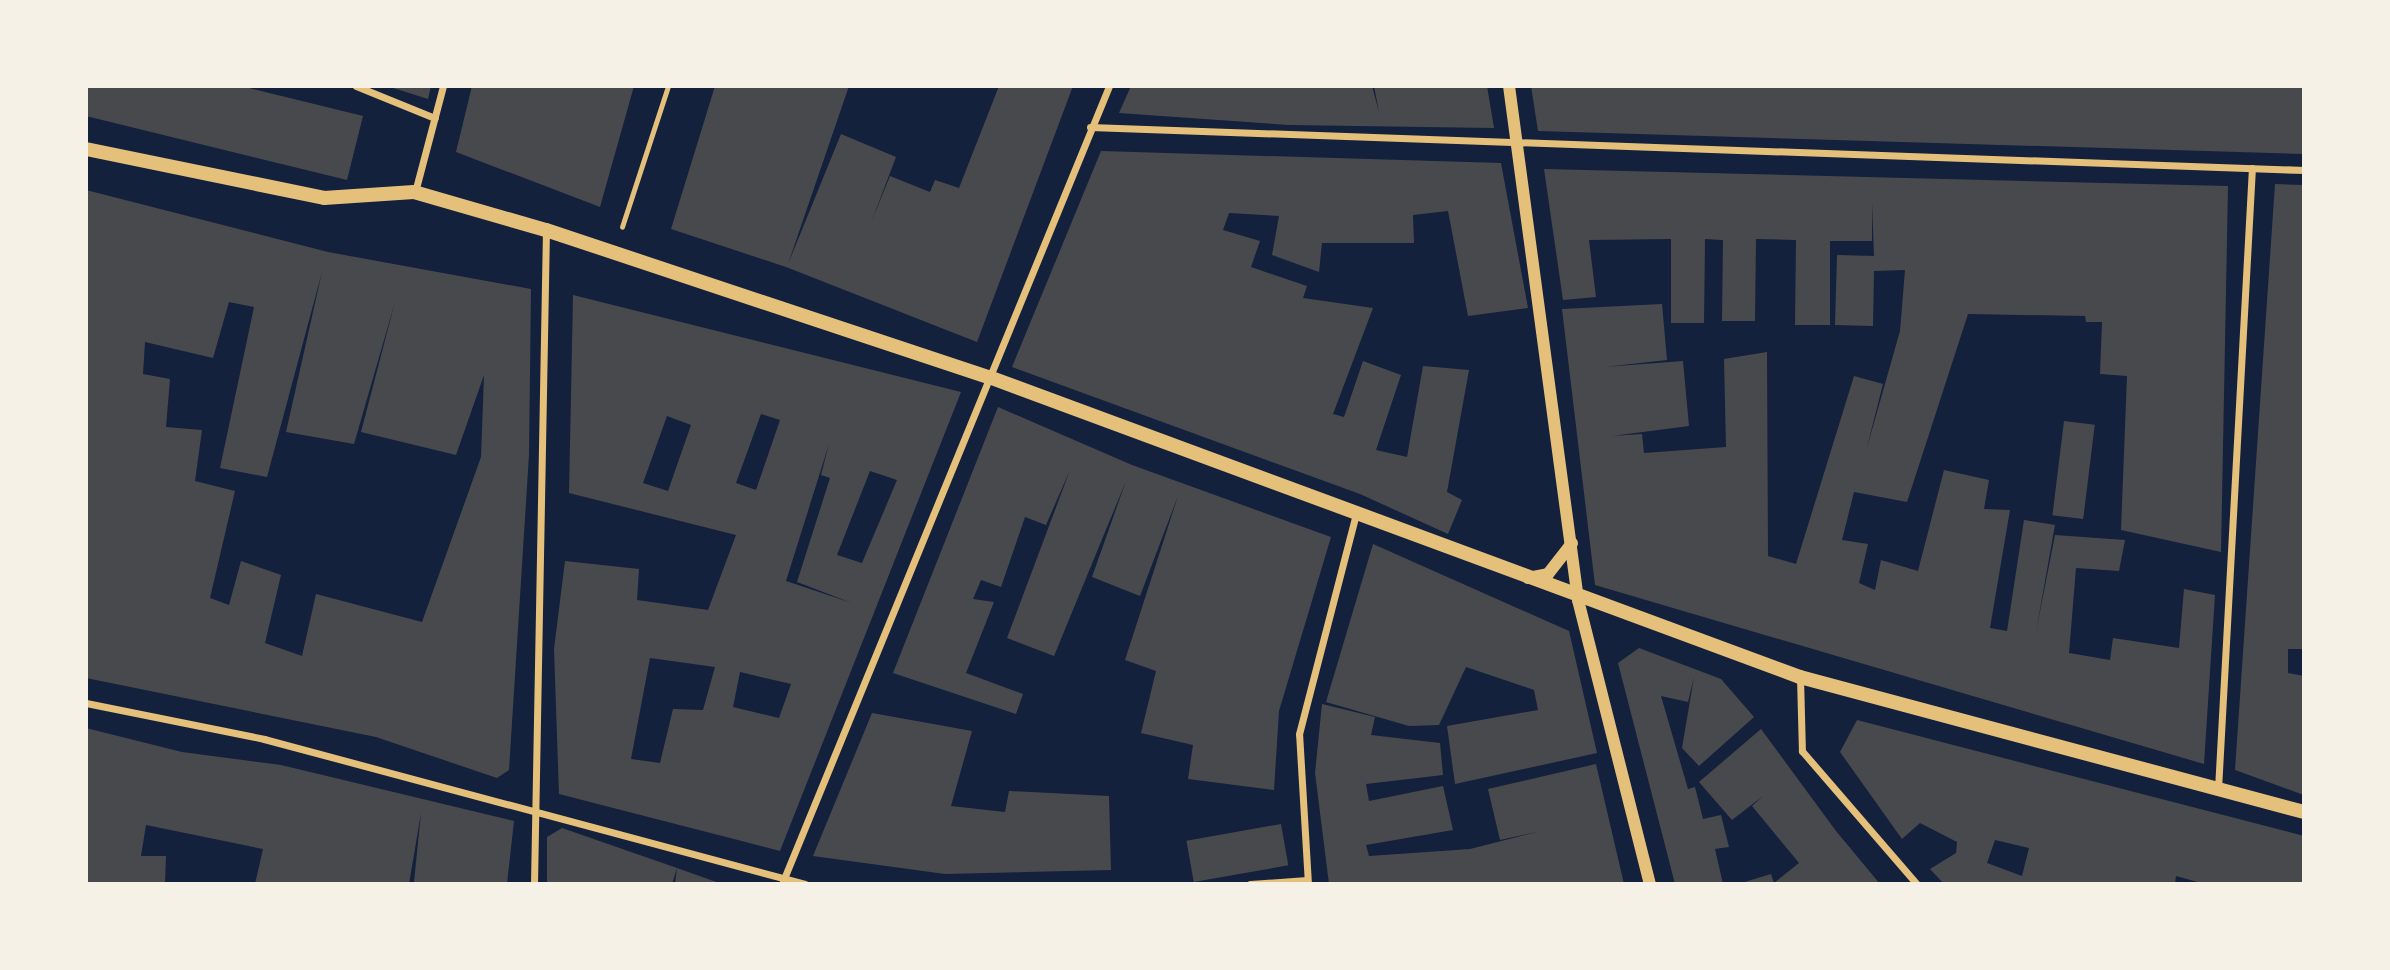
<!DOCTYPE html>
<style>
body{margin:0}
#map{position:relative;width:2390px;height:970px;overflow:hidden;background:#14213d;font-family:"Fira Sans",sans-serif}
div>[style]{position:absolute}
.building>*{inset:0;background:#48494c;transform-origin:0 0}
.path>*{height:4.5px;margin:-2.25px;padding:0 2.25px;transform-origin:2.25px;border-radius:2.25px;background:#e5c07b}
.minor>*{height:7px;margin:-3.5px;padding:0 3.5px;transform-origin:3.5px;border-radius:3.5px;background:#e5c07b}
.tertiary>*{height:12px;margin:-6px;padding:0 6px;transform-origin:6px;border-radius:6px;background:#e5c07b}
.secondary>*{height:14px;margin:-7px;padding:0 7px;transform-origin:7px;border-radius:7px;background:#e5c07b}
span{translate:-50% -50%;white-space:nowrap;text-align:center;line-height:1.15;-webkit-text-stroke:7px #f6f1e7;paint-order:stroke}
.frame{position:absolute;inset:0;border:88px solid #f6f1e7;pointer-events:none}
</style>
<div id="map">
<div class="building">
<div style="clip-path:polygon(86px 86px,241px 86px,363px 116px,347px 180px,86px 116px)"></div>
<div style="clip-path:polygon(387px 86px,431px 86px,428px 99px)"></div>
<div style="clip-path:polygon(472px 86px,634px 86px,600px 207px,456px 152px)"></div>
<div style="clip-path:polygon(715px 86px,849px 86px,788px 264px,841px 134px,896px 157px,871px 223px,890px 176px,930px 192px,935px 180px,959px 188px,999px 86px,1073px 86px,977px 342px,786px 267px,671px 229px)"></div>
<div style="clip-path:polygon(1131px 86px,1372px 86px,1379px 112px,1374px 86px,1487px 86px,1494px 128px,1289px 125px,1119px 113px)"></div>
<div style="clip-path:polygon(1531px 86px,2304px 86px,2304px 154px,1538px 131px)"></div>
<div style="clip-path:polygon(1101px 151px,1501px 163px,1528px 308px,1468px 316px,1448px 211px,1413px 215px,1414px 243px,1322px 243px,1319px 272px,1272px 255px,1279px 216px,1229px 213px,1223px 230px,1260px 241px,1251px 267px,1307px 286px,1303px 298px,1373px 308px,1333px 414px,1344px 417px,1363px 361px,1401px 375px,1376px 450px,1407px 457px,1423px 366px,1469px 370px,1447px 492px,1462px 500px,1448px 534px,1360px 494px,1012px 367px)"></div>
<div style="clip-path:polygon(1544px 169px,2228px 186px,2221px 552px,2121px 530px,2127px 376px,2100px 374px,2102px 322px,2086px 322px,2085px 316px,1968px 314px,1907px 502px,1854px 492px,1842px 540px,1868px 544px,1859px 583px,1875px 590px,1881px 560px,1918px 571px,1944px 470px,1989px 480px,1984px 509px,2010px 510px,1990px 628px,2007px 631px,2024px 520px,2055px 525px,2036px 632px,2055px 535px,2125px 540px,2119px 571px,2076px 568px,2069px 653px,2110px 660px,2113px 638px,2179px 648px,2184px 589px,2215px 595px,2204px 764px,1595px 585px,1562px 309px,1662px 304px,1667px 360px,1604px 367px,1683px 361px,1689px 426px,1612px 436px,1642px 434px,1644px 453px,1726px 447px,1724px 359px,1767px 352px,1768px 556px,1796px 564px,1854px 376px,1883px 384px,1866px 451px,1900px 331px,1905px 270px,1874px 271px,1873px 326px,1835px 325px,1837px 255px,1874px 256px,1872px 203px,1872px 241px,1830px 241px,1830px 325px,1795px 325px,1796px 240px,1756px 239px,1755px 321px,1722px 321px,1723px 240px,1705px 239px,1704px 323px,1671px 323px,1671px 239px,1589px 240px,1596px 297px,1563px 300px)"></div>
<div style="clip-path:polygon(2275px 184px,2304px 185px,2304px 649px,2288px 649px,2288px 673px,2304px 676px,2304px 795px,2235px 770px)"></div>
<div style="clip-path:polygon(evenodd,86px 190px,328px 252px,531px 289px,529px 455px,509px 770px,497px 778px,376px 737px,86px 678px,86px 190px,322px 272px,286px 432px,354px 444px,395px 302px,361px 432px,456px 455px,484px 375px,481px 457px,422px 622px,316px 594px,302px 656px,265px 643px,281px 575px,241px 561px,229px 605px,210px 598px,235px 491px,195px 481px,202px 430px,166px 427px,170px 379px,143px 374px,145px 342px,213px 358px,229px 302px,254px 307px,220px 468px,267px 477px,322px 272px)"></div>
<div style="clip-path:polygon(evenodd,573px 295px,961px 392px,780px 851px,559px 794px,554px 649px,565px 561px,639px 569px,637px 600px,708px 610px,736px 535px,569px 493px,573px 295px,761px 414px,780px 420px,756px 490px,736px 483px,761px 414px,573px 295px,667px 416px,691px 425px,668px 491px,643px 483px,667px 416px,573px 295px,829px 444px,821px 475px,830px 478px,797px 582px,852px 603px,786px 581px,829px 444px,573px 295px,870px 471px,897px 480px,862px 563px,837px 555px,870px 471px,573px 295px,650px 658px,715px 667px,703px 710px,673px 709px,660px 763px,631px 759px,650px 658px,573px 295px,740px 672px,791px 684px,779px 718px,733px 707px,740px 672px)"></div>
<div style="clip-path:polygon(998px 407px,1132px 465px,1331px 537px,1279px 711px,1274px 790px,1188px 779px,1193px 745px,1141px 733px,1156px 671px,1125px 660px,1178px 496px,1140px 596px,1092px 577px,1126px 481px,1054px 656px,1007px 638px,1070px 470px,1046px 525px,1025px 517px,1001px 587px,981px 580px,973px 599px,994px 602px,966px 673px,1023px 694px,1016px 714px,893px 673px)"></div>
<div style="left:2064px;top:421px;width:31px;height:95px;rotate:7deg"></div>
<div style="clip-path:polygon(1373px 544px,1569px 631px,1597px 753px,1455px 784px,1447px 726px,1538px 710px,1534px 690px,1466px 667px,1439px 725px,1409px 726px,1326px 702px)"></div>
<div style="clip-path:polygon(1639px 648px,1721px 679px,1754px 717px,1699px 766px,1682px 748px,1694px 677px,1688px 702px,1661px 696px,1688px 789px,1695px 787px,1703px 819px,1721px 815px,1729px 847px,1715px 849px,1723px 884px,1675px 884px,1618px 663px)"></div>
<div style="clip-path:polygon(1322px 704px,1375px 717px,1371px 735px,1440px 743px,1443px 775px,1366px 784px,1369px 801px,1443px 786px,1453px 830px,1366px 845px,1369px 856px,1470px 849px,1541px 831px,1500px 840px,1488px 789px,1596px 764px,1624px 884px,1329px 884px,1315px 773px)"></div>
<div style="clip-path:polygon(872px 713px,972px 731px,951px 806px,1005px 812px,1009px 791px,1109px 796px,1111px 870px,945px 874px,813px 856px)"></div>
<div style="clip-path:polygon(evenodd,1857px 720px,2304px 836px,2304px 884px,2205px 884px,2176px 876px,2175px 884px,1944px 884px,1930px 869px,1956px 853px,1957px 842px,1920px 823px,1902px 839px,1840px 752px,1857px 720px,1995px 840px,2029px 848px,2022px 876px,1987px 863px,1995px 840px)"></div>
<div style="clip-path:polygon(86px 728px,182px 752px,281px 765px,514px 821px,507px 884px,414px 882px,421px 813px,409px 884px,255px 884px,263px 849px,146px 825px,141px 856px,166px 856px,165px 884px,86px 884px)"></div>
<div style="clip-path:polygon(1761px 729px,1836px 831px,1880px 884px,1738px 884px,1771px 874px,1774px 883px,1799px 863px,1752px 806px,1763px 796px,1732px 820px,1699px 782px)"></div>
<div style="left:1281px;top:824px;width:42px;height:96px;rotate:80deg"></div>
<div style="clip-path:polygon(562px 828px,677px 868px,722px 884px,675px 884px,677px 868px,672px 884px,547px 884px,547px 837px)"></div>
</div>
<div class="path">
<div style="left:622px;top:227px;width:148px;rotate:-71.9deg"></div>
</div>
<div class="minor">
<div style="left:356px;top:86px;width:85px;rotate:22.1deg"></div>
<div style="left:1090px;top:127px;width:1215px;rotate:2.03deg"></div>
<div style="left:415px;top:192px;width:110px;rotate:-75.2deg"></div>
<div style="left:1800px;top:677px;width:74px;rotate:88.5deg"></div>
<div style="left:1802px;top:751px;width:176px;rotate:49.2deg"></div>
<div style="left:86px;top:703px;width:182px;rotate:11.4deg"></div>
<div style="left:264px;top:739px;width:560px;rotate:15deg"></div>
<div style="left:2218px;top:789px;width:622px;rotate:-86.87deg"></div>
<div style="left:783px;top:881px;width:859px;rotate:-67.7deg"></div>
<div style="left:534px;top:884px;width:653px;rotate:-88.95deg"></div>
<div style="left:1250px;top:884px;width:57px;rotate:-4deg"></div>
<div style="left:1308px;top:884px;width:150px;rotate:-93.4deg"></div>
<div style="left:1299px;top:734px;width:228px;rotate:-75.5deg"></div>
</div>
<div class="tertiary">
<div style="left:1509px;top:86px;width:519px;rotate:82.35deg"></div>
<div style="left:1578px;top:600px;width:293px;rotate:75.8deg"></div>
<div style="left:1528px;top:578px;width:20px;rotate:-11deg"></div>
<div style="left:1548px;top:574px;width:39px;rotate:-52deg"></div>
</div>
<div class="secondary">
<div style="left:86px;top:149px;width:243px;rotate:11.6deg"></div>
<div style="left:324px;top:198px;width:90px;rotate:-3.8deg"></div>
<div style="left:414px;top:192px;width:137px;rotate:16.1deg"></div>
<div style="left:546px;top:230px;width:467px;rotate:18.4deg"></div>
<div style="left:989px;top:377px;width:865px;rotate:20.3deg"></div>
<div style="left:1800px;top:677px;width:522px;rotate:15deg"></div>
</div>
<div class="frame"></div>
</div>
